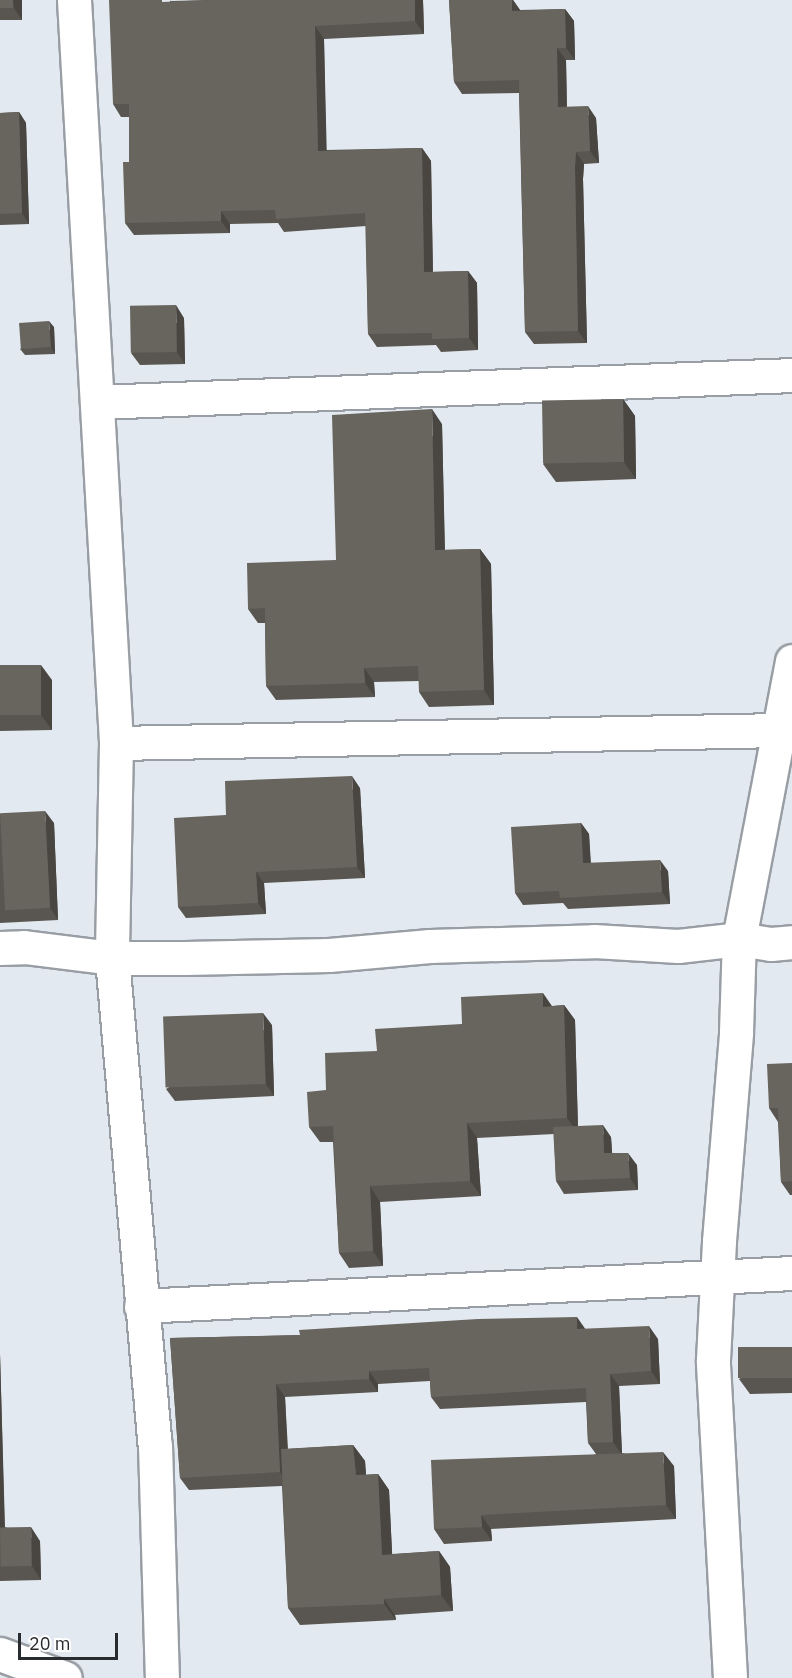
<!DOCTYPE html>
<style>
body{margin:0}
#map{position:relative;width:792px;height:1678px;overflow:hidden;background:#e3e9f0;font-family:"IBM Plex Sans",sans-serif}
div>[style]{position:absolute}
.roads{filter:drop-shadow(2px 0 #989ea4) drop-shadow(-2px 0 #989ea4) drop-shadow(0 2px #989ea4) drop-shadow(0 -2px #989ea4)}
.street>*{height:33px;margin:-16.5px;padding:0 16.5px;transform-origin:16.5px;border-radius:16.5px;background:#fff}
.wall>*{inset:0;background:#595651;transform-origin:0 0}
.shaded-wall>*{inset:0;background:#494642}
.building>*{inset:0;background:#68645e;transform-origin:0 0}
span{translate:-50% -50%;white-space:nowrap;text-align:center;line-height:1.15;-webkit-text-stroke:6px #fff;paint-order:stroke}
.scale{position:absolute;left:18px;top:1633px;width:100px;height:27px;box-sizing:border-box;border:3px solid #292c2e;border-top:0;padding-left:8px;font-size:18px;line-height:21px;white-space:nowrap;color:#292c2e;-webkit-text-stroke:4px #fff;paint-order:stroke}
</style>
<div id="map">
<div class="roads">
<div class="street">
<div style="left:74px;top:0;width:744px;rotate:86.76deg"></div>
<div style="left:116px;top:743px;width:215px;rotate:91.1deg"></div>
<div style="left:112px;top:958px;width:489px;rotate:85deg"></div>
<div style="left:155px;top:1445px;width:233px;rotate:88.3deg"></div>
<div style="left:97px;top:402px;width:696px;rotate:-2.22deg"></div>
<div style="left:116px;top:743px;width:662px;rotate:-1.12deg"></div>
<div style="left:0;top:948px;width:24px;rotate:-2deg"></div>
<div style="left:24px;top:947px;width:89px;rotate:7.1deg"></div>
<div style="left:112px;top:958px;width:73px"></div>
<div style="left:185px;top:958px;width:144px;rotate:-1.2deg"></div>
<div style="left:329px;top:955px;width:101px;rotate:-5.1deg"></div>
<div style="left:430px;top:946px;width:164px;rotate:-1.7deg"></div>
<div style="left:594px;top:941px;width:84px;rotate:3.4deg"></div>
<div style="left:678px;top:946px;width:61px;rotate:-6.5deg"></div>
<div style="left:739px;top:939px;width:32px;rotate:9deg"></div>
<div style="left:771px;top:944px;width:21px;rotate:-5deg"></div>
<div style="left:141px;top:1306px;width:652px;rotate:-2.9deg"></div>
<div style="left:0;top:1654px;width:69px;rotate:20.3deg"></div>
<div style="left:730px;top:1678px;width:318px;rotate:-93.1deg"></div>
<div style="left:713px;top:1360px;width:119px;rotate:-87.1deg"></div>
<div style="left:719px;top:1241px;width:210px;rotate:-85.3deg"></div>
<div style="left:736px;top:1032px;width:93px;rotate:-88.2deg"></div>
<div style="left:739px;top:939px;width:283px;rotate:-79.2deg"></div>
</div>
</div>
<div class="wall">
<div style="left:0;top:0;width:22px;height:20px"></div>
<div style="clip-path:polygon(171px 0,171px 1px,210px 0,423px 0,424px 34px,324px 39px,326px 150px,422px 148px,431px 161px,433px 272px,468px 271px,477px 283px,478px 350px,441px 352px,436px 345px,377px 347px,368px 334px,366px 226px,284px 232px,278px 223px,230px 224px,230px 233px,134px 235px,125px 223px,129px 162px,129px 117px,121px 117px,113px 104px)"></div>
<div style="clip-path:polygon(449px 0,513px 0,520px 10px,565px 9px,574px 21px,575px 60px,566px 60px,567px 107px,596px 118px,599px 163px,584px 164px,583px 179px,587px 343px,534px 344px,525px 332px,519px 93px,462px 94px,454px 82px)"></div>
<div style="clip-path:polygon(19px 112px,26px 123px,29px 224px,0 225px,0 113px)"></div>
<div style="clip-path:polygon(184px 318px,185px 364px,140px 365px,131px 353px)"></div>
<div style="clip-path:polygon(54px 327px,55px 354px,25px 355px,20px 349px)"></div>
<div style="clip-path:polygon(623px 399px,635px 416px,636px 479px,556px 482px,543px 464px)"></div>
<div style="clip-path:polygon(442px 424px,445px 550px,480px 549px,491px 564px,494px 705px,429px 707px,419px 692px,419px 681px,374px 682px,375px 697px,276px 700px,266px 686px,265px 623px,258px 623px,248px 609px,336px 560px)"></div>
<div style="clip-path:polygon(0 665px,52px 680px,52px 730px,0 731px)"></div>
<div style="clip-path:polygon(360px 788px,365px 878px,264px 883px,266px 914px,186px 918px,178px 907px,226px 815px)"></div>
<div style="clip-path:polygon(0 814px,54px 823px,58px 920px,0 923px)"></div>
<div style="clip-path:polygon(581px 823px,589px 834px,591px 863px,668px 871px,670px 904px,568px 909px,563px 903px,523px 905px,515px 893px)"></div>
<div style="clip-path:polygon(564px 1005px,575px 1020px,578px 1126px,611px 1137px,612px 1153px,637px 1165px,638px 1190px,564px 1194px,556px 1181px,554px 1134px,477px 1138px,481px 1196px,380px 1202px,383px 1266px,349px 1268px,339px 1253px,333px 1142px,320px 1142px,309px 1127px,326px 1090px,377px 1051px,552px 1006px)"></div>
<div style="clip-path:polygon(272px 1025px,274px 1096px,175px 1101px,166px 1089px)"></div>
<div style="clip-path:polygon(792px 1063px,792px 1195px,790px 1195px,781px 1182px,778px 1122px,769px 1108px)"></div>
<div style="clip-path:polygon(585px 1329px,658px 1339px,660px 1384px,619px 1386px,622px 1453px,674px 1466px,676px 1519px,491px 1529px,492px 1541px,444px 1544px,434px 1529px,596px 1454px,588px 1443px,586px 1402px,440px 1409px,431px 1397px,430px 1381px,378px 1384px,378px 1392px,285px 1397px,288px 1449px,353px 1445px,365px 1461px,366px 1475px,378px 1474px,389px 1490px,392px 1554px,439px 1551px,450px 1567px,453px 1611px,395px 1615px,396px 1620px,300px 1625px,288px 1608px,282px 1486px,189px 1490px,180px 1478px,170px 1338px)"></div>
<div style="clip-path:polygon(792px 1347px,792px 1393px,750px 1394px,739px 1379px)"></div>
<div style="clip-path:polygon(0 1354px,5px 1527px,40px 1541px,41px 1580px,0 1581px)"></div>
</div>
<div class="shaded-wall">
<div style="clip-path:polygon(13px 0,22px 0,22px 20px,14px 8px)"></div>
<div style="clip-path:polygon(415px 0,423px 0,424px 34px,415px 21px)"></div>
<div style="clip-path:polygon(512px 0,513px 0,520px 10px,520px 23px,512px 11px)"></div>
<div style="clip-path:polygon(565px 9px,574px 21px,575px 60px,566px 48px)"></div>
<div style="clip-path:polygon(315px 26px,324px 39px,327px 163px,318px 151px)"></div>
<div style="clip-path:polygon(557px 48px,566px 60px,567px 119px,558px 107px)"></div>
<div style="clip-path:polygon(588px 106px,596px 118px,599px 163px,590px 151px)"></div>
<div style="clip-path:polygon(19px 112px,26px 123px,29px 224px,22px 213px)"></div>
<div style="clip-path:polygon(422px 148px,431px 161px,433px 285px,424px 272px)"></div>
<div style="clip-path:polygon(576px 152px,584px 164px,583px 179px,587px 343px,578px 331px,575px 167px)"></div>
<div style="clip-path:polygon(221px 211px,230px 224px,230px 233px,221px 221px)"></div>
<div style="clip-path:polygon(468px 271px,477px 283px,478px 350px,469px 338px)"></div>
<div style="clip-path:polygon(176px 305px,184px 318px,185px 364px,177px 352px)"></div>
<div style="clip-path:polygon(49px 321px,54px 327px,55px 354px,51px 347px)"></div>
<div style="clip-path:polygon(623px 399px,635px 416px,636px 479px,624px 462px)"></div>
<div style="clip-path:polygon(432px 409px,442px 424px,445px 565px,435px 550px)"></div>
<div style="clip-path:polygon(480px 549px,491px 564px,494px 705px,484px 690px)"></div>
<div style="clip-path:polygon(41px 665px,52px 680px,52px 730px,41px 715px)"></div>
<div style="clip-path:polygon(364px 668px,374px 682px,375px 697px,365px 683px)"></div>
<div style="clip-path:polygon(352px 776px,360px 788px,365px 878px,357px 867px)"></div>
<div style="clip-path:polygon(45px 811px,54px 823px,58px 920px,50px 908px)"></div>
<div style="clip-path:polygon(581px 823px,589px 834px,591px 875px,583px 863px)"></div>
<div style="clip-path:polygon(660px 860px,668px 871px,670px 904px,662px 892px)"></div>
<div style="clip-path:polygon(256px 872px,264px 883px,266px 914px,258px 903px)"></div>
<div style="clip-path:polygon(543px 993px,554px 1009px,543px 1007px)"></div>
<div style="clip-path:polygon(564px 1005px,575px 1020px,578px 1133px,567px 1118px)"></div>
<div style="clip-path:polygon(263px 1013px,272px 1025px,274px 1096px,266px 1084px)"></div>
<div style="clip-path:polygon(467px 1123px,477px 1138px,481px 1196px,470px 1181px)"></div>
<div style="clip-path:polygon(603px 1125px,611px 1137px,613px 1166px,604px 1153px)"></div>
<div style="clip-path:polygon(628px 1153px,637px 1165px,638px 1190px,630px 1178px)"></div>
<div style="clip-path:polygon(370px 1186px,380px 1202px,383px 1266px,373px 1251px)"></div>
<div style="clip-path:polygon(577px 1317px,586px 1330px,577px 1329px)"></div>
<div style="clip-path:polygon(649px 1326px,658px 1339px,660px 1384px,651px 1371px)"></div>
<div style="clip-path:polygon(0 1354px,5px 1542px,0 1534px)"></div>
<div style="clip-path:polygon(369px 1371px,378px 1384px,378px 1392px,369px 1379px)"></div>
<div style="clip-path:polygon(610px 1374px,619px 1386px,622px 1455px,613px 1442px)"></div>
<div style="clip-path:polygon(276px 1384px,285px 1397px,289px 1485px,280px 1472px)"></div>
<div style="clip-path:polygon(353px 1445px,365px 1461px,367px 1491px,356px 1475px)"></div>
<div style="clip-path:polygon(663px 1452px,674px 1466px,676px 1519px,666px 1505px)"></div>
<div style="clip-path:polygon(378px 1474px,389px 1490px,393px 1571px,382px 1555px)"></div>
<div style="clip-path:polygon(481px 1515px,491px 1529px,492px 1541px,482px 1527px)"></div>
<div style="clip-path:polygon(31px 1527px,40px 1541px,41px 1580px,32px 1566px)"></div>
<div style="clip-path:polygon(439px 1551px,450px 1567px,453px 1611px,441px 1595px)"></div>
<div style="clip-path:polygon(384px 1599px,395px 1615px,396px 1620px,384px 1604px)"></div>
</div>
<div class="building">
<div style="left:0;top:0;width:13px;height:8px"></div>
<div style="clip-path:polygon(109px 0,162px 0,162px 2px,210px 0,415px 0,415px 21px,315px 26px,318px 151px,422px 148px,424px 272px,468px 271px,469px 338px,432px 339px,432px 333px,368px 334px,365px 213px,276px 219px,275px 210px,221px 211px,221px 221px,125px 223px,123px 162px,129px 162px,129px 104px,113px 104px)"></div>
<div style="clip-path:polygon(449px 0,512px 0,512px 11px,565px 9px,566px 48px,557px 48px,558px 107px,588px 106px,590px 151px,576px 152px,575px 167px,578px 331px,525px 332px,519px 80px,454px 82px)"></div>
<div style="clip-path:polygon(19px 112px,22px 213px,0 214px,0 113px)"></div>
<div style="left:176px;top:305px;width:47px;height:46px;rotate:89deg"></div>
<div style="left:49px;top:321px;width:26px;height:30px;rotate:86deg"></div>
<div style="left:623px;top:399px;width:63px;height:81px;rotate:89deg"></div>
<div style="clip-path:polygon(432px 409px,435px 550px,480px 549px,484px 690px,419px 692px,418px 666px,364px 668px,365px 683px,266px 686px,265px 608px,248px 609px,247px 563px,336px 560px,332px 415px)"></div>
<div style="left:0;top:665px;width:41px;height:50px"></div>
<div style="clip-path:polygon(352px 776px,357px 867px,256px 872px,258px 903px,178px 907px,174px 818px,226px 815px,225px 781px)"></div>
<div style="left:45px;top:811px;width:97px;height:45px;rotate:87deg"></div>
<div style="clip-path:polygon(581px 823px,583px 863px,660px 860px,662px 892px,560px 898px,559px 891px,515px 893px,511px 827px)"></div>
<div style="clip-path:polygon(543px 993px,543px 1007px,564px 1005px,567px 1118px,467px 1123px,470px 1181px,370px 1186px,373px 1251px,339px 1253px,333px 1126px,309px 1127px,307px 1092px,326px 1090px,325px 1053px,377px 1051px,375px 1029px,462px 1024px,461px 997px)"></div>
<div style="left:263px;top:1013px;width:71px;height:100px;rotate:88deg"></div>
<div style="clip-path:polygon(792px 1063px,792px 1181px,781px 1182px,778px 1108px,769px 1108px,767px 1064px)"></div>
<div style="clip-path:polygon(603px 1125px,604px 1153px,628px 1153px,630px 1178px,556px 1181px,553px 1127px)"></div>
<div style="clip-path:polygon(577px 1317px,577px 1329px,649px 1326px,651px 1371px,610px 1374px,613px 1442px,588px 1443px,586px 1388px,431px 1397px,429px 1368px,369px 1371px,369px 1379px,276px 1384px,280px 1472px,180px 1478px,170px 1338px,300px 1335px,299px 1330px,478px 1319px)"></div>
<div style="left:792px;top:1347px;width:31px;height:54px;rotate:90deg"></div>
<div style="clip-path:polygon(353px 1445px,356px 1475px,378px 1474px,382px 1555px,439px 1551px,441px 1595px,384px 1599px,384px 1604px,288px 1608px,281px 1449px)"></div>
<div style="clip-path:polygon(663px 1452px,666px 1505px,481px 1515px,482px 1527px,434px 1529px,431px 1460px)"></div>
<div style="left:31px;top:1527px;width:39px;height:31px;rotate:89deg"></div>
</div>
<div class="scale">20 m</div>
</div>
